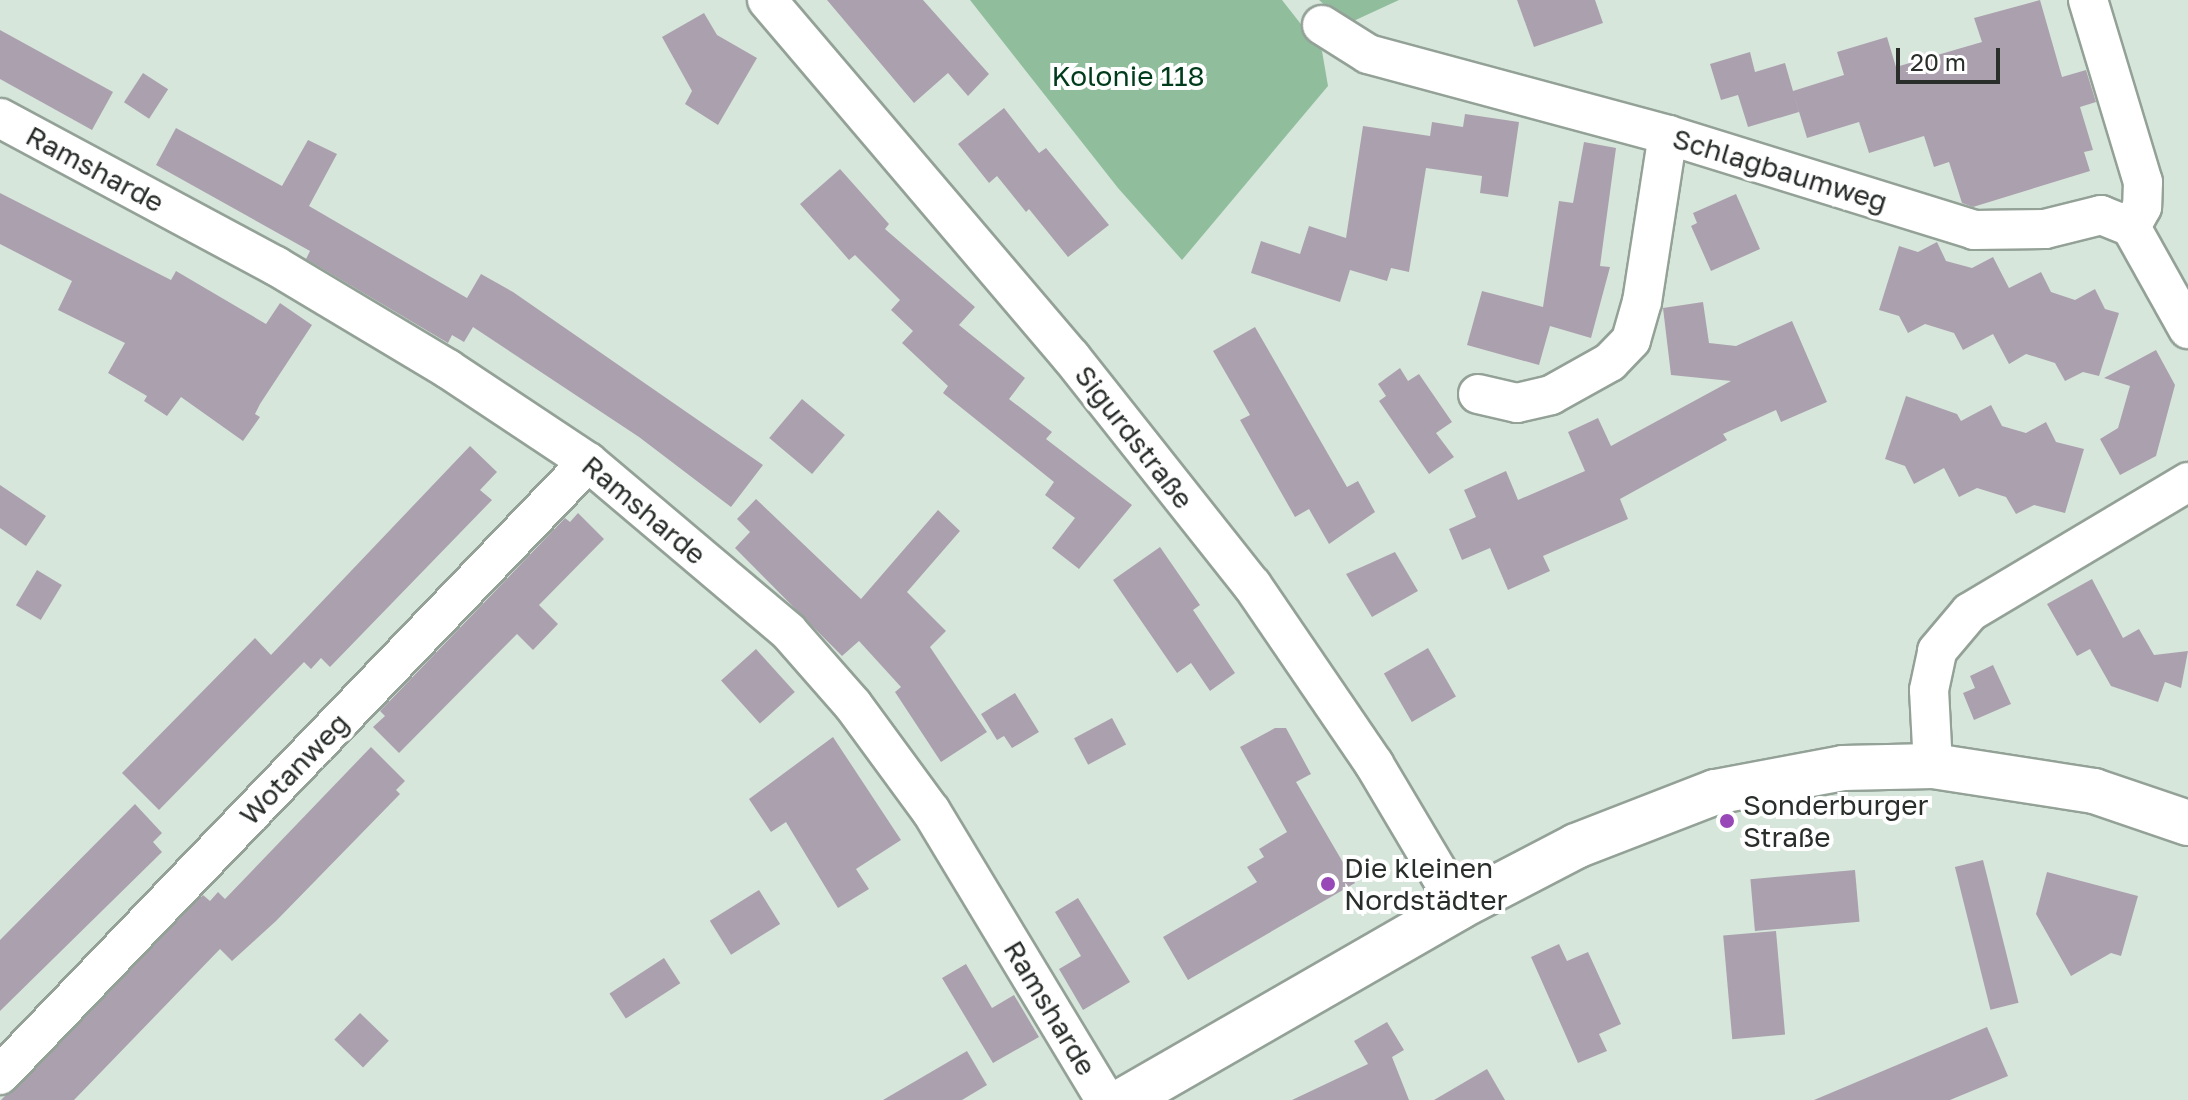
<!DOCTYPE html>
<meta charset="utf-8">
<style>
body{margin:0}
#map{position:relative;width:2188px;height:1100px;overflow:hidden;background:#d7e6db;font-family:"Golos Text",sans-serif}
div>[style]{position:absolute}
.green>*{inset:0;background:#90be9d}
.building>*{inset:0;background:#aba1ae;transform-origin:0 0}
.roads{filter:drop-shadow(2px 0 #93a197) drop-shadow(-2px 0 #93a197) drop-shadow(0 2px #93a197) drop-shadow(0 -2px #93a197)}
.minor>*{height:38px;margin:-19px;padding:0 19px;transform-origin:19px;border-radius:19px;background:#fff}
.tertiary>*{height:44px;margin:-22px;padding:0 22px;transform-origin:22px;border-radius:22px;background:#fff}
.dots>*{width:22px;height:22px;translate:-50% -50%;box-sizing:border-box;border:4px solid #fff;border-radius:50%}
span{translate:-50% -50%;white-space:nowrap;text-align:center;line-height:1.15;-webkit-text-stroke:8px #fff;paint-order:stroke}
.park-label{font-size:28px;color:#003b1b}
.street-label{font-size:28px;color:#292e2a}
.poi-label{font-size:28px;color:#292e2a}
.left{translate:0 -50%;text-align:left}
.scale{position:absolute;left:1896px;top:48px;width:104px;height:36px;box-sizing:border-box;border:4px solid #292e2a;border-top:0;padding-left:10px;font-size:24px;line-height:28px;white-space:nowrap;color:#292e2a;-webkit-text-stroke:6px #fff;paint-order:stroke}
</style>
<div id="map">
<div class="green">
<div style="clip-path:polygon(970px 0,1282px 0,1322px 51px,1328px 86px,1182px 260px,1118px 188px)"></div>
<div style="clip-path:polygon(1319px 0,1399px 0,1347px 24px)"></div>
</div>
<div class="building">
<div style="clip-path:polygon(827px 0,923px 0,989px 74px,968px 96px,948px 73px,914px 103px)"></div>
<div style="clip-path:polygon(1517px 0,1595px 0,1603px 23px,1534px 47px)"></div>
<div style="clip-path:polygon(2040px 0,2062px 77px,2086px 70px,2096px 102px,2080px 107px,2093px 150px,2084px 152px,2090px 171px,1973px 207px,1962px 203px,1949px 162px,1934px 167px,1924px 136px,1869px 153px,1859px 122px,1807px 138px,1793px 92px,1799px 112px,1748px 127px,1738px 95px,1721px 100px,1710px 64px,1750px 52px,1755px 72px,1785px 63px,1793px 91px,1844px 75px,1837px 52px,1887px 37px,1896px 67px,1982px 42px,1974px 18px)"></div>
<div style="clip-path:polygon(704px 13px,717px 35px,757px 58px,718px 125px,685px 104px,692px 91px,662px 37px)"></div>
<div style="clip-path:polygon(0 30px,113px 92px,92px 130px,0 79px)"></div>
<div style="left:143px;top:73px;width:30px;height:35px;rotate:33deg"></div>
<div style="clip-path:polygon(1004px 108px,1039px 153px,1046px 148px,1109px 225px,1068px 257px,1029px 209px,1026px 212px,997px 176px,989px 183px,958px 144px)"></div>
<div style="clip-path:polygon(1465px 114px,1519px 122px,1508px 197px,1480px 193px,1482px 176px,1426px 168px,1409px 272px,1391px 268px,1387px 281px,1350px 270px,1340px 302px,1251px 273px,1261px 241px,1300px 254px,1309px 226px,1346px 238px,1363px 126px,1430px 136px,1432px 122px,1463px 127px)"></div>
<div style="clip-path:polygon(176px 128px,282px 186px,308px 140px,337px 154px,309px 206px,467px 298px,481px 274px,513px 292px,763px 465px,731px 507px,639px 437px,473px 327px,464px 342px,452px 335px,448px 343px,306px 259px,310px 251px,156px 165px)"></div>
<div style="clip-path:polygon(1584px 142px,1616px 148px,1600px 266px,1610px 267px,1591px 338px,1550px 326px,1539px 365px,1467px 345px,1482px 291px,1543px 307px,1559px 201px,1573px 203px)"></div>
<div style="clip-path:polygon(840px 169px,889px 224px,885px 229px,975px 307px,959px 325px,1025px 378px,1009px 399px,1052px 432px,1046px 439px,1132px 505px,1079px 569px,1052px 548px,1075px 518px,1045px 495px,1054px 482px,943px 393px,948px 386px,902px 343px,913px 331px,891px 310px,900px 300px,855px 255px,849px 260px,800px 204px)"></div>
<div style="clip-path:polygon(0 193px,171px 280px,176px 271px,266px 324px,280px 303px,312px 325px,260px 404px,255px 414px,260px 417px,243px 441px,181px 397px,167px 416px,144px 401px,147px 396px,108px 373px,125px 343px,58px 310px,72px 281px,0 244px)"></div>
<div style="clip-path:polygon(1736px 194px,1760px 249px,1711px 271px,1691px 226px,1697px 223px,1693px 213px)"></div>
<div style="clip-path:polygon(1937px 242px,1946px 261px,1972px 268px,1993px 257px,2009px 288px,2041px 272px,2051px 292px,2075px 300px,2095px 289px,2105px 309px,2119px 313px,2099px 376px,2083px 372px,2065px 381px,2055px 363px,2026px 354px,2009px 364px,1993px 334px,1963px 350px,1954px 333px,1925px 324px,1908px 333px,1899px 316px,1879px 310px,1899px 246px,1918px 252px)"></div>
<div style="clip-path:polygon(1703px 302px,1709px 343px,1736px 346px,1792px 321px,1827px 402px,1781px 422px,1776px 410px,1723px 434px,1727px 440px,1620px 499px,1628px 519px,1543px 556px,1550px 571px,1508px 590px,1490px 548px,1462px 560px,1449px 529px,1476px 517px,1464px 490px,1506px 471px,1518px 500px,1585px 471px,1568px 432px,1598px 418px,1611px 446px,1731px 381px,1671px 375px,1663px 308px)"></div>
<div style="clip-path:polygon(1255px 327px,1347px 487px,1358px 481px,1375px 512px,1329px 544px,1309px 509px,1295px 517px,1240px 420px,1250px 415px,1213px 351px)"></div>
<div style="clip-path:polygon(2156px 350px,2175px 385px,2156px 456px,2120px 475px,2100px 439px,2118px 428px,2130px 386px,2104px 378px)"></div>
<div style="clip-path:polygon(1400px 368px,1408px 381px,1419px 374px,1452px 422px,1436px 433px,1454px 457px,1429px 474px,1379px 401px,1386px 396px,1378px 384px)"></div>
<div style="clip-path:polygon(1906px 396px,1957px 414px,1961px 421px,1991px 405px,2002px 426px,2026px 433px,2046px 422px,2056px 442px,2084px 449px,2065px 513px,2034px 505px,2016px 514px,2006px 497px,1977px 488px,1959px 497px,1944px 468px,1914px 484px,1905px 466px,1885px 459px)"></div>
<div style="left:802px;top:399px;width:56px;height:51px;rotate:40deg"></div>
<div style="clip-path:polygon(470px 446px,497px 472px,480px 490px,492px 500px,330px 667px,321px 658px,311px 669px,304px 662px,159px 810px,122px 773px,255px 638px,271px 655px)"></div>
<div style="clip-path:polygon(0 485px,46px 516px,26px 546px,0 528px)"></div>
<div style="clip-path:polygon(756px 499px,861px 599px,938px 510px,960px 531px,907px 592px,946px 631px,930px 647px,987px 732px,941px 762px,895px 692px,901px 687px,859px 641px,842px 656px,735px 548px,750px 532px,737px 519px)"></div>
<div style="clip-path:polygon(578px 513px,604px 539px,539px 605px,558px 624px,533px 650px,517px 634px,399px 753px,373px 727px,385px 716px,380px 711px,565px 518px,570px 522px)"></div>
<div style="clip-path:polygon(1160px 547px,1200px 605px,1193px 610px,1235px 673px,1210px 691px,1191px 663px,1177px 673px,1113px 580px)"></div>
<div style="clip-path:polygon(1395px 552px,1418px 591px,1372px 617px,1346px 574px)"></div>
<div style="left:37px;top:570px;width:29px;height:41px;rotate:31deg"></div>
<div style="clip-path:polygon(2092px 579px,2123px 638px,2139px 629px,2154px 655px,2188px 651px,2181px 688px,2165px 682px,2158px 702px,2111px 686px,2090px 649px,2077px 656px,2047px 604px)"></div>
<div style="left:1428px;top:648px;width:56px;height:51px;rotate:60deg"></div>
<div style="left:756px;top:649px;width:58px;height:47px;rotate:48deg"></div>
<div style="clip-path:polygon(1993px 665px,2011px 704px,1974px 720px,1963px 693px,1975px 688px,1970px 676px)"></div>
<div style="clip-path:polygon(1015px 693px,1039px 732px,1012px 748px,1004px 736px,997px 740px,981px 714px)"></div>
<div style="left:1112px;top:718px;width:30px;height:43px;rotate:62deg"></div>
<div style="clip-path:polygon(1275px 728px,1286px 728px,1311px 774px,1296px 782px,1355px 883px,1188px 980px,1163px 937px,1257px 882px,1247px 867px,1264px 857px,1259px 849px,1287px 832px,1240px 747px)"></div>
<div style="clip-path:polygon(833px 737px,901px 840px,856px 869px,869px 889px,838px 908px,786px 822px,771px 832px,749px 799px)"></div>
<div style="clip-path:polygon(371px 747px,405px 781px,396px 790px,400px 794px,276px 921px,232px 961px,220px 949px,74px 1100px,1px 1100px,203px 895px,210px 901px,218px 892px,225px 899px)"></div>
<div style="clip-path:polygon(135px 804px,162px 833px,153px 842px,162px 852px,0 1011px,0 940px)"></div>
<div style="left:1983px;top:860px;width:147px;height:29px;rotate:76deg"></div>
<div style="left:1855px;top:870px;width:52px;height:105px;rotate:85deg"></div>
<div style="clip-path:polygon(2047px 872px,2138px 896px,2121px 956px,2111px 953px,2071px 976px,2036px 914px)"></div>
<div style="left:759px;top:890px;width:40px;height:58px;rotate:58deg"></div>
<div style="clip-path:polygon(1078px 898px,1130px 982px,1083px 1010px,1059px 969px,1081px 956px,1055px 912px)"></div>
<div style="left:1776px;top:931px;width:104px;height:53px;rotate:85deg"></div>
<div style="clip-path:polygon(1559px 944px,1567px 961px,1588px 952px,1621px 1024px,1599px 1034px,1607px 1051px,1578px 1063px,1531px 957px)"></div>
<div style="left:664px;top:958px;width:30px;height:65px;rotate:57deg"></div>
<div style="clip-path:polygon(966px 964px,992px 1008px,1014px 995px,1039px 1037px,993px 1063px,942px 978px)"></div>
<div style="left:360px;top:1013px;width:40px;height:37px;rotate:44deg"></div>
<div style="clip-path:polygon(1387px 1022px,1404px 1050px,1392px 1057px,1409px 1100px,1292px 1100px,1368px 1064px,1354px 1041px)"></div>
<div style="clip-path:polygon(1987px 1027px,2008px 1076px,1950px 1100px,1814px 1100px)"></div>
<div style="clip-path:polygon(967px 1051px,987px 1085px,962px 1100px,883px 1100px)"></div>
<div style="clip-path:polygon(1487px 1069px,1505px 1100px,1434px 1100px)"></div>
</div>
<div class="roads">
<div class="minor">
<div style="left:767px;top:0;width:469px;rotate:49.6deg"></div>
<div style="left:1071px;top:357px;width:291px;rotate:51.6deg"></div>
<div style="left:1252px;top:585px;width:217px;rotate:55.7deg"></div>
<div style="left:1374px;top:764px;width:166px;rotate:59.3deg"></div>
<div style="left:2088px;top:0;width:190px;rotate:73.2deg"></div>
<div style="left:2143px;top:182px;width:25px;rotate:92deg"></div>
<div style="left:2142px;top:207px;width:23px;rotate:119deg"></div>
<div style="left:1322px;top:25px;width:54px;rotate:32.2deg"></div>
<div style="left:1368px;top:54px;width:311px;rotate:15.1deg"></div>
<div style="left:1668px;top:135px;width:320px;rotate:17.2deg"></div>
<div style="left:1974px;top:230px;width:71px;rotate:-0.8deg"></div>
<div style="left:2045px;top:229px;width:58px;rotate:-14deg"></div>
<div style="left:2101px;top:215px;width:32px;rotate:22deg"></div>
<div style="left:2131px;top:227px;width:117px;rotate:60.8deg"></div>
<div style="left:0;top:118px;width:313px;rotate:28.2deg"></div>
<div style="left:276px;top:266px;width:200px;rotate:30.9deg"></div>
<div style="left:448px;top:369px;width:168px;rotate:33.6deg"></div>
<div style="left:588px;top:462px;width:262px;rotate:40.2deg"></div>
<div style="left:788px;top:631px;width:98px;rotate:48.7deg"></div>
<div style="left:853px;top:705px;width:132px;rotate:53.7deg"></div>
<div style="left:931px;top:811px;width:337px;rotate:58.9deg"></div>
<div style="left:1478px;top:394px;width:40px;rotate:13deg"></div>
<div style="left:1517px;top:403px;width:35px;rotate:-13deg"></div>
<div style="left:1551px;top:395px;width:68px;rotate:-29.2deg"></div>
<div style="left:1610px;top:362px;width:30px;rotate:-46deg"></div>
<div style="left:1631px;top:340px;width:40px;rotate:-74deg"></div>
<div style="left:1642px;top:302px;width:169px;rotate:-81.2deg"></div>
<div style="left:1933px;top:766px;width:76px;rotate:-93deg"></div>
<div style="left:1929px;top:690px;width:40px;rotate:-78deg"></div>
<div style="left:1937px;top:651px;width:51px;rotate:-49.8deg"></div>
<div style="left:1970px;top:612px;width:254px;rotate:-30.8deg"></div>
<div style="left:0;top:1075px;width:849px;rotate:-46.19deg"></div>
</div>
<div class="tertiary">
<div style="left:1124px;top:1100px;width:387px;rotate:-29.9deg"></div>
<div style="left:1459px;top:907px;width:132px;rotate:-27.5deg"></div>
<div style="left:1576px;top:846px;width:149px;rotate:-21.2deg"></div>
<div style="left:1715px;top:792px;width:130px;rotate:-10.6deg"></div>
<div style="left:1843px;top:768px;width:90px;rotate:-1.3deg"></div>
<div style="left:1933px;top:766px;width:163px;rotate:8.8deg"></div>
<div style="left:2094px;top:791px;width:99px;rotate:18.8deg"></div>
</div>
</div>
<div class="dots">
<div style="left:1727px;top:821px;background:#9948b7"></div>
<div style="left:1328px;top:884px;background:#9948b7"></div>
</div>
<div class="park-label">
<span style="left:1128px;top:76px">Kolonie 118</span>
</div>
<div class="street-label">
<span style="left:95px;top:169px;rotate:28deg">Ramsharde</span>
<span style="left:1780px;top:170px;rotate:17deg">Schlagbaumweg</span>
<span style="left:1134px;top:437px;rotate:52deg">Sigurdstraße</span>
<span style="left:644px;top:510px;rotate:40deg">Ramsharde</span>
<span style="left:294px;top:769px;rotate:-46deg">Wotanweg</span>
<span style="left:1050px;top:1008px;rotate:59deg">Ramsharde</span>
</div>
<div class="poi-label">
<span class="left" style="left:1743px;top:821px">Sonderburger<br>Straße</span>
<span class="left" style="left:1344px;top:884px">Die kleinen<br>Nordstädter</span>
</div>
<div class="scale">20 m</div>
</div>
